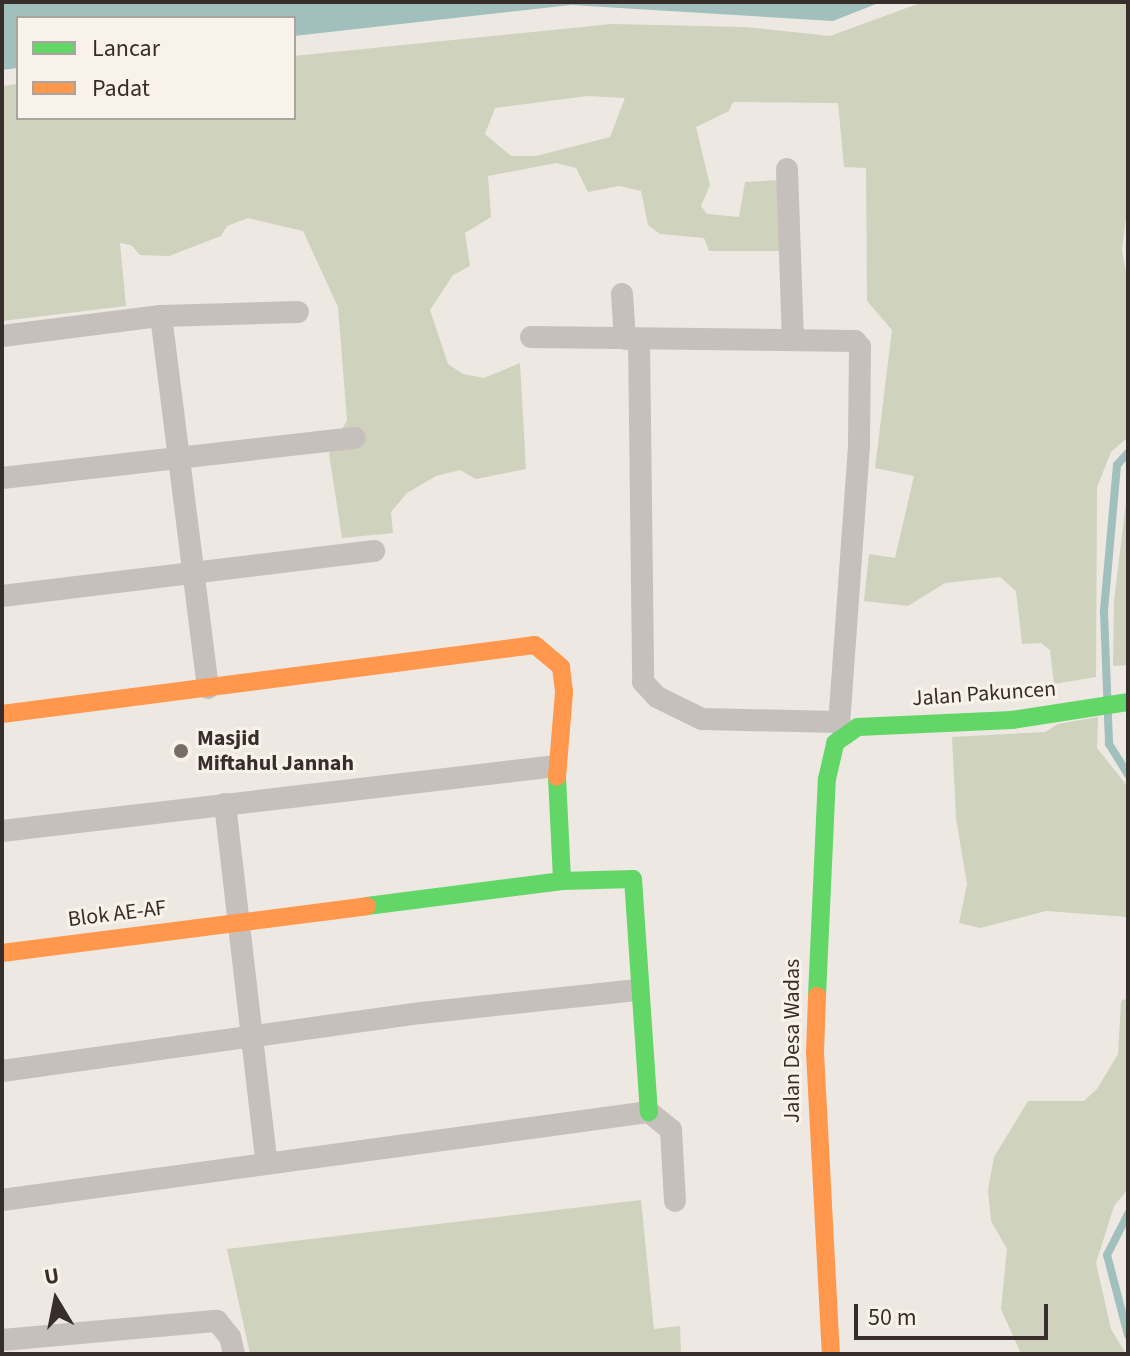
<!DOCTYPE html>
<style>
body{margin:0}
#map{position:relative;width:1130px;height:1356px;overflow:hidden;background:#ede8e2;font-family:"Source Sans 3",sans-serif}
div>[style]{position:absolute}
.green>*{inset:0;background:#cfd2bd}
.water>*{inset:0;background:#a0bfbd}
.stream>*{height:8px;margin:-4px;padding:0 4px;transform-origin:4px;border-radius:4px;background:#a0bfbd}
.street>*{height:22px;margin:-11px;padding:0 11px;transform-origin:11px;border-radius:11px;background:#c6c0bc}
.fast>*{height:18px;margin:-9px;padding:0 9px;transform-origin:9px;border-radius:9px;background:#63d668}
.slow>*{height:18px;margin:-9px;padding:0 9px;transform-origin:9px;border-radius:9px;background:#ff974d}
.dots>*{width:22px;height:22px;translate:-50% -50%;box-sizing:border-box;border:4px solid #f9f2eb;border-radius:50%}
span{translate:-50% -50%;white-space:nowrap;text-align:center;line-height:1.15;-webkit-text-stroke:6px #f9f2eb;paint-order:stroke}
.street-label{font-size:22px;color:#372d2a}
.poi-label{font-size:22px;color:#372d2a;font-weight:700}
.left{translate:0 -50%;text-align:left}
.frame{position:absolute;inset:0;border:4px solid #372d2a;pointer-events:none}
.legend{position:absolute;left:16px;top:16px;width:280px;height:104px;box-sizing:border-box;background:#f9f2eb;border:2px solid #aba39e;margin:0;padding:10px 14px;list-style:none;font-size:24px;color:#372d2a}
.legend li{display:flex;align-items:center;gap:16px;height:40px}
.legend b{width:40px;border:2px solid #aba39e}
.north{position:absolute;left:16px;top:1260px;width:80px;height:80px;-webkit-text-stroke:6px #f9f2eb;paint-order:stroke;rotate:350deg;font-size:22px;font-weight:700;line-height:32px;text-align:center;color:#372d2a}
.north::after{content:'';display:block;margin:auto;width:28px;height:36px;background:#372d2a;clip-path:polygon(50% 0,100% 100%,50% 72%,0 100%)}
.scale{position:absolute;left:854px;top:1304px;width:194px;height:36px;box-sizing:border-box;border:4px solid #372d2a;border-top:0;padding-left:10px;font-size:24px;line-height:28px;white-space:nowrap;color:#372d2a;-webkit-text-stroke:6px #f9f2eb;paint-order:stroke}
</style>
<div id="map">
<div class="green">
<div style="clip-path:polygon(evenodd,923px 2px,1128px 2px,1128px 202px,1122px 250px,1128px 284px,1128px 437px,1111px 452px,1097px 487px,1096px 677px,1054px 684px,1050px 650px,1041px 643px,1022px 644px,1016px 591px,1000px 577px,945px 583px,908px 606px,864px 601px,869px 554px,895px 558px,914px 476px,875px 468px,892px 330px,867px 301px,866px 168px,844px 167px,838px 103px,733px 102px,729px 111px,696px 127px,710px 185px,701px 206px,707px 214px,739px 217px,745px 182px,779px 180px,784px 251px,709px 251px,704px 238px,660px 234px,648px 225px,641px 191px,619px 186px,588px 192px,576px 168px,556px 163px,488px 176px,491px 217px,465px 233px,470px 266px,453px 275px,430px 310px,448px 364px,463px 374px,484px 378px,520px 363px,526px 469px,476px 479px,460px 470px,436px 476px,407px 493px,391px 512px,393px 533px,342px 538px,329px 454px,347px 420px,338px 307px,303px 231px,248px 218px,227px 226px,221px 236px,169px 256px,140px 255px,131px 245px,120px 243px,126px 306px,2px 321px,2px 86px,18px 84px,18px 118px,294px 118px,294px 56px,612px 24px,745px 27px,830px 36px,923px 2px,588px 96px,625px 98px,610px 137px,536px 156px,511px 156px,485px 134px,495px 108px,588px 96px)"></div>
<div style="clip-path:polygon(1128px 486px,1128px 665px,1113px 666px,1114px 601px)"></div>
<div style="clip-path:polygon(1098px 717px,1097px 748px,1128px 787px,1128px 917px,1046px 911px,980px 928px,959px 923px,967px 884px,956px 818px,952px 737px,1045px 732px,1058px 724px)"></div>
<div style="clip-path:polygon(1128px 998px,1128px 1189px,1114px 1206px,1096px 1263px,1111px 1329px,1126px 1354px,1021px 1354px,1001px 1309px,1007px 1249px,991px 1221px,988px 1190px,994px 1157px,1028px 1101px,1084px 1101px,1097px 1089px,1118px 1054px,1121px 1001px)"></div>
<div style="clip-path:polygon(641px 1200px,654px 1329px,680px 1326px,681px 1354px,250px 1354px,227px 1249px)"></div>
</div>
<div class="water">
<div style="clip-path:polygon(2px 2px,881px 2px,833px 21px,571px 5px,294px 36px,294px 18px,18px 18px,18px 68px,2px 70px)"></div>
</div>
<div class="stream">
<div style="left:1128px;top:453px;width:16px;rotate:133deg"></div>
<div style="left:1117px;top:465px;width:148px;rotate:95.1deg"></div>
<div style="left:1104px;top:612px;width:132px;rotate:87.8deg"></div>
<div style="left:1109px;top:744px;width:36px;rotate:58deg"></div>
<div style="left:1128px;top:1214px;width:46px;rotate:117.1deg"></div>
<div style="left:1107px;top:1255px;width:83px;rotate:75.3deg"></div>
</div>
<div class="street">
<div style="left:787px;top:169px;width:171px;rotate:88deg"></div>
<div style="left:622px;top:294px;width:45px;rotate:86.2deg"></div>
<div style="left:161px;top:316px;width:375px;rotate:82.8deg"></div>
<div style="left:2px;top:336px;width:160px;rotate:-7.2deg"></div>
<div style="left:161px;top:316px;width:137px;rotate:-1.7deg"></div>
<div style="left:531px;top:337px;width:324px;rotate:0.7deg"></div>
<div style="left:855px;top:341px;width:8px;rotate:50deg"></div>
<div style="left:860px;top:347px;width:99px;rotate:90.6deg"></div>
<div style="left:859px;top:446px;width:277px;rotate:94.1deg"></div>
<div style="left:839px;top:722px;width:13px;rotate:63deg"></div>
<div style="left:639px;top:339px;width:343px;rotate:89.3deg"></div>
<div style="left:643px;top:682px;width:21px;rotate:47deg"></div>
<div style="left:657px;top:697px;width:50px;rotate:26.1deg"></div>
<div style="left:702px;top:719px;width:137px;rotate:1.3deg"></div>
<div style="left:2px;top:478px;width:355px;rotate:-6.5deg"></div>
<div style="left:2px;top:596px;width:375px;rotate:-6.9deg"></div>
<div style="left:225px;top:804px;width:359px;rotate:83.4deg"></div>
<div style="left:2px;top:831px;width:558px;rotate:-6.69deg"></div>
<div style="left:2px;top:1071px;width:423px;rotate:-7.9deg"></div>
<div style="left:421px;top:1013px;width:217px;rotate:-6.1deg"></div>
<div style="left:2px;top:1200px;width:653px;rotate:-7.75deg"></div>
<div style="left:649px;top:1112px;width:28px;rotate:39deg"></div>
<div style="left:671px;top:1130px;width:71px;rotate:86.8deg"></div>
<div style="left:2px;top:1340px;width:216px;rotate:-5.1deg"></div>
<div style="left:217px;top:1321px;width:21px;rotate:51deg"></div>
<div style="left:230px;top:1337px;width:17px;rotate:77deg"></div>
</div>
<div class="fast">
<div style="left:557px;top:777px;width:104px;rotate:87.2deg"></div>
<div style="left:367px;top:906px;width:197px;rotate:-7.3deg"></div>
<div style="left:562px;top:881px;width:71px;rotate:-1.6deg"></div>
<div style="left:633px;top:879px;width:234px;rotate:86.1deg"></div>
<div style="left:817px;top:996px;width:217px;rotate:-87.4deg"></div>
<div style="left:827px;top:779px;width:37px;rotate:-77deg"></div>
<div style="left:835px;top:743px;width:28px;rotate:-35deg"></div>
<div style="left:858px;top:727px;width:154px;rotate:-2.6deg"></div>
<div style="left:1012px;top:720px;width:117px;rotate:-8.8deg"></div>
</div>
<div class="slow">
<div style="left:2px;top:714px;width:537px;rotate:-7.38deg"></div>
<div style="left:535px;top:645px;width:34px;rotate:40deg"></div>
<div style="left:561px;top:667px;width:26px;rotate:83deg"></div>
<div style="left:564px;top:693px;width:84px;rotate:94.8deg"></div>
<div style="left:2px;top:953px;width:368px;rotate:-7.3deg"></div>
<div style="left:817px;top:996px;width:56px;rotate:92deg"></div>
<div style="left:815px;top:1052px;width:302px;rotate:87deg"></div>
</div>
<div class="dots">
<div style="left:181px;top:751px;background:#776e6a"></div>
</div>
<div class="street-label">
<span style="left:984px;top:694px;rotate:-4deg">Jalan Pakuncen</span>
<span style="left:117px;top:914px;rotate:-7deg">Blok AE-AF</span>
<span style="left:793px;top:1041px;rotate:-90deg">Jalan Desa Wadas</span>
</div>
<div class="poi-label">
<span class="left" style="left:197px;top:751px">Masjid<br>Miftahul Jannah</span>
</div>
<div class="frame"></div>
<ul class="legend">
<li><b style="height:10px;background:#63d668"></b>Lancar</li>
<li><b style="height:10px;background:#ff974d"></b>Padat</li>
</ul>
<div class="north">U</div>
<div class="scale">50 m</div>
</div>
